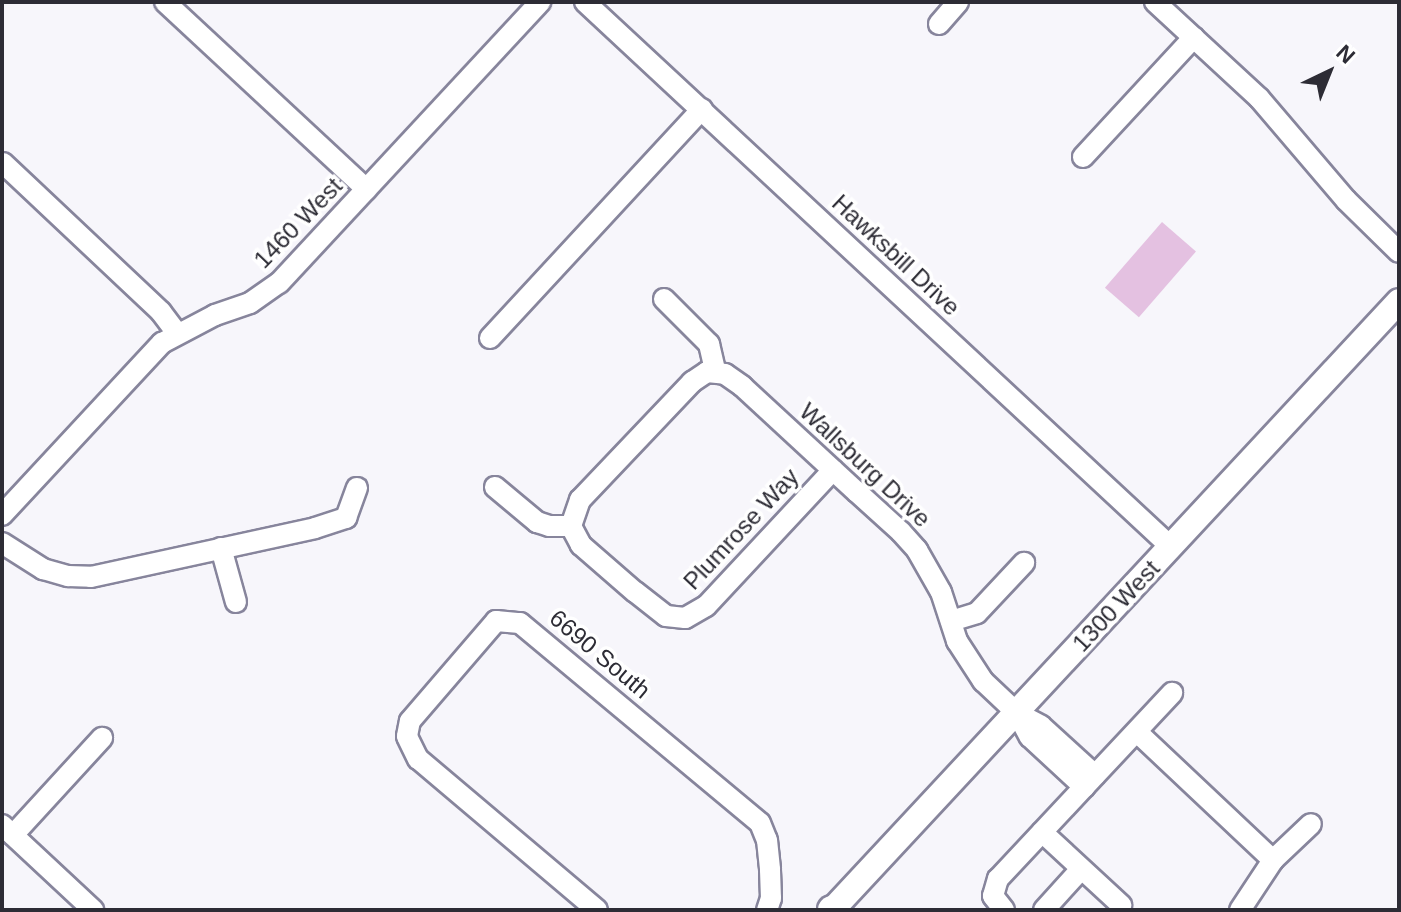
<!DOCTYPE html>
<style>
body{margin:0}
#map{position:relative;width:1401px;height:912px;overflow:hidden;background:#f7f6fb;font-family:Helvetica,sans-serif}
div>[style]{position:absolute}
.green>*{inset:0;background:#e4c1e1;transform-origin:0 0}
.roads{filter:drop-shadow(2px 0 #87859c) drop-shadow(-2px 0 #87859c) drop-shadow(0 2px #87859c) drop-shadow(0 -2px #87859c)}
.minor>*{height:20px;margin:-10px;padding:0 10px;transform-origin:10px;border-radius:10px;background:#fff}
.tertiary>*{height:24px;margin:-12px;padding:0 12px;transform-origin:12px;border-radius:12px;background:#fff}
.secondary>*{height:28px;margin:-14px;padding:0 14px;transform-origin:14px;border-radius:14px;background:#fff}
span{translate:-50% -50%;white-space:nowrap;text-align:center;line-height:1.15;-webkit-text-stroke:7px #fff;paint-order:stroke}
.street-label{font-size:24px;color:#2d2c35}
.frame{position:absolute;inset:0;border:4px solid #2d2c35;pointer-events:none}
.north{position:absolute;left:1289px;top:32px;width:80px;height:80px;-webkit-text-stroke:6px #fff;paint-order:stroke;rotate:43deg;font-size:22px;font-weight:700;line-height:32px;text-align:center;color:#2d2c35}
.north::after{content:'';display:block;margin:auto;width:28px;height:36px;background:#2d2c35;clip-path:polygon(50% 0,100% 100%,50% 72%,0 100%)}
</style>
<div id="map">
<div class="green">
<div style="left:1162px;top:222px;width:45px;height:87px;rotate:41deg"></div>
</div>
<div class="roads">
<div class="minor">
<div style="left:165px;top:2px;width:275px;rotate:42.9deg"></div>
<div style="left:585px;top:2px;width:799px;rotate:42.92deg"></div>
<div style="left:1155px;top:2px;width:142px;rotate:42.7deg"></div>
<div style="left:1259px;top:98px;width:134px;rotate:49.5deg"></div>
<div style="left:1346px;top:200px;width:74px;rotate:44.5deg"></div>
<div style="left:939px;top:24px;width:29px;rotate:-49deg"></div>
<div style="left:1083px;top:157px;width:163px;rotate:-47.2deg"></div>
<div style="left:3px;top:163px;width:217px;rotate:43.3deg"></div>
<div style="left:161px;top:312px;width:26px;rotate:53deg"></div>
<div style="left:664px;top:299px;width:64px;rotate:45deg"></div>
<div style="left:709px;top:344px;width:28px;rotate:77deg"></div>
<div style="left:490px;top:338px;width:312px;rotate:-47.2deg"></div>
<div style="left:833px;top:470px;width:186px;rotate:133deg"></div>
<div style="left:706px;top:606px;width:24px;rotate:150deg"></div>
<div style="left:685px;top:618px;width:19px;rotate:-174deg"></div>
<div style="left:666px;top:616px;width:39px;rotate:-142deg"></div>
<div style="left:635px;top:592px;width:72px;rotate:-139deg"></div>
<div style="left:581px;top:545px;width:21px;rotate:-118deg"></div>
<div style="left:571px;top:526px;width:28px;rotate:-71deg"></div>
<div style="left:580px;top:500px;width:163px;rotate:-46.5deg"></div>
<div style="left:692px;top:382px;width:18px;rotate:-34deg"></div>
<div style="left:707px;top:372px;width:18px;rotate:6deg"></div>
<div style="left:725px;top:374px;width:21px;rotate:35deg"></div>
<div style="left:742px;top:386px;width:156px;rotate:42.7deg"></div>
<div style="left:857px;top:492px;width:59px;rotate:42.3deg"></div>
<div style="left:901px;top:532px;width:24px;rotate:48deg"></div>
<div style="left:917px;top:550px;width:48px;rotate:60.3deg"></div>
<div style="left:941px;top:592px;width:52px;rotate:71.9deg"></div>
<div style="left:957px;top:641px;width:48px;rotate:57deg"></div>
<div style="left:983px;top:681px;width:47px;rotate:43.3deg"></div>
<div style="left:1017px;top:713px;width:27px;rotate:28deg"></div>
<div style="left:1041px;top:726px;width:73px;rotate:42.2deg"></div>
<div style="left:495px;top:487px;width:55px;rotate:39.8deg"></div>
<div style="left:537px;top:522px;width:13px;rotate:18deg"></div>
<div style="left:549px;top:526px;width:22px"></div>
<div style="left:2px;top:515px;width:235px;rotate:-47.1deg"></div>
<div style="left:162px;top:343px;width:60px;rotate:-27.8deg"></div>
<div style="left:215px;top:315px;width:37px;rotate:-19deg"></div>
<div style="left:250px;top:303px;width:35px;rotate:-35deg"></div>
<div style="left:279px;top:283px;width:384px;rotate:-47.1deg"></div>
<div style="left:2px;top:543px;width:49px;rotate:32.4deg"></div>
<div style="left:43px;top:569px;width:26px;rotate:16deg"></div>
<div style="left:68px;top:576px;width:23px;rotate:2deg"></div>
<div style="left:91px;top:577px;width:229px;rotate:-12.3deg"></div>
<div style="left:315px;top:528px;width:33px;rotate:-18deg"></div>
<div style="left:346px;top:518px;width:32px;rotate:-70deg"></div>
<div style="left:221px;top:548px;width:56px;rotate:74.5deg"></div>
<div style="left:951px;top:621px;width:27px;rotate:-17deg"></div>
<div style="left:977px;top:613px;width:69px;rotate:-46.8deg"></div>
<div style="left:1017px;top:713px;width:27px;rotate:62deg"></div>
<div style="left:1030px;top:737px;width:74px;rotate:42.8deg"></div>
<div style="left:1137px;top:732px;width:187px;rotate:43.3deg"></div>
<div style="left:2px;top:825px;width:125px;rotate:43deg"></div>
<div style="left:1042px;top:832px;width:108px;rotate:42.7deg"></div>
<div style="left:13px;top:835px;width:132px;rotate:-47.5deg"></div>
<div style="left:597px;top:910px;width:234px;rotate:-139.8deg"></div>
<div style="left:418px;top:759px;width:25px;rotate:-116deg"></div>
<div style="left:407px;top:736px;width:15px;rotate:-79deg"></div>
<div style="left:410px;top:721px;width:132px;rotate:-49.3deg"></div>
<div style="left:496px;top:621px;width:24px;rotate:5deg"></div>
<div style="left:520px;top:623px;width:312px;rotate:39.8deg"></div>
<div style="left:760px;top:823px;width:18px;rotate:68deg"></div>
<div style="left:767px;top:840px;width:30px;rotate:84deg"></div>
<div style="left:770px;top:870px;width:28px;rotate:88deg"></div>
<div style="left:771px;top:898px;width:13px;rotate:108deg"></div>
<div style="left:1004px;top:910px;width:18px;rotate:-128deg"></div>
<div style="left:993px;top:896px;width:18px;rotate:-74deg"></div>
<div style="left:998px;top:879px;width:255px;rotate:-46.9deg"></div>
<div style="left:1044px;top:910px;width:55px;rotate:-47.9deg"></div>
<div style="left:1240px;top:910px;width:60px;rotate:-56.6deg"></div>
<div style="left:1273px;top:860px;width:52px;rotate:-43.5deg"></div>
</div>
<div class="tertiary">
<div style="left:834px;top:908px;width:829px;rotate:-47.05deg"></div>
</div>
<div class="secondary">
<div style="left:832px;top:910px;width:4px"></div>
</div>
</div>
<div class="street-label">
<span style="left:298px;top:223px;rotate:-46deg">1460 West</span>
<span style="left:896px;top:255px;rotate:43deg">Hawksbill Drive</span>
<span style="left:865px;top:465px;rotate:43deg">Wallsburg Drive</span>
<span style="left:741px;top:529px;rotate:-47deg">Plumrose Way</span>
<span style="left:1116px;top:606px;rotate:-47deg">1300 West</span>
<span style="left:600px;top:654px;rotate:40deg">6690 South</span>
</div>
<div class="frame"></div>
<div class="north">N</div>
</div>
